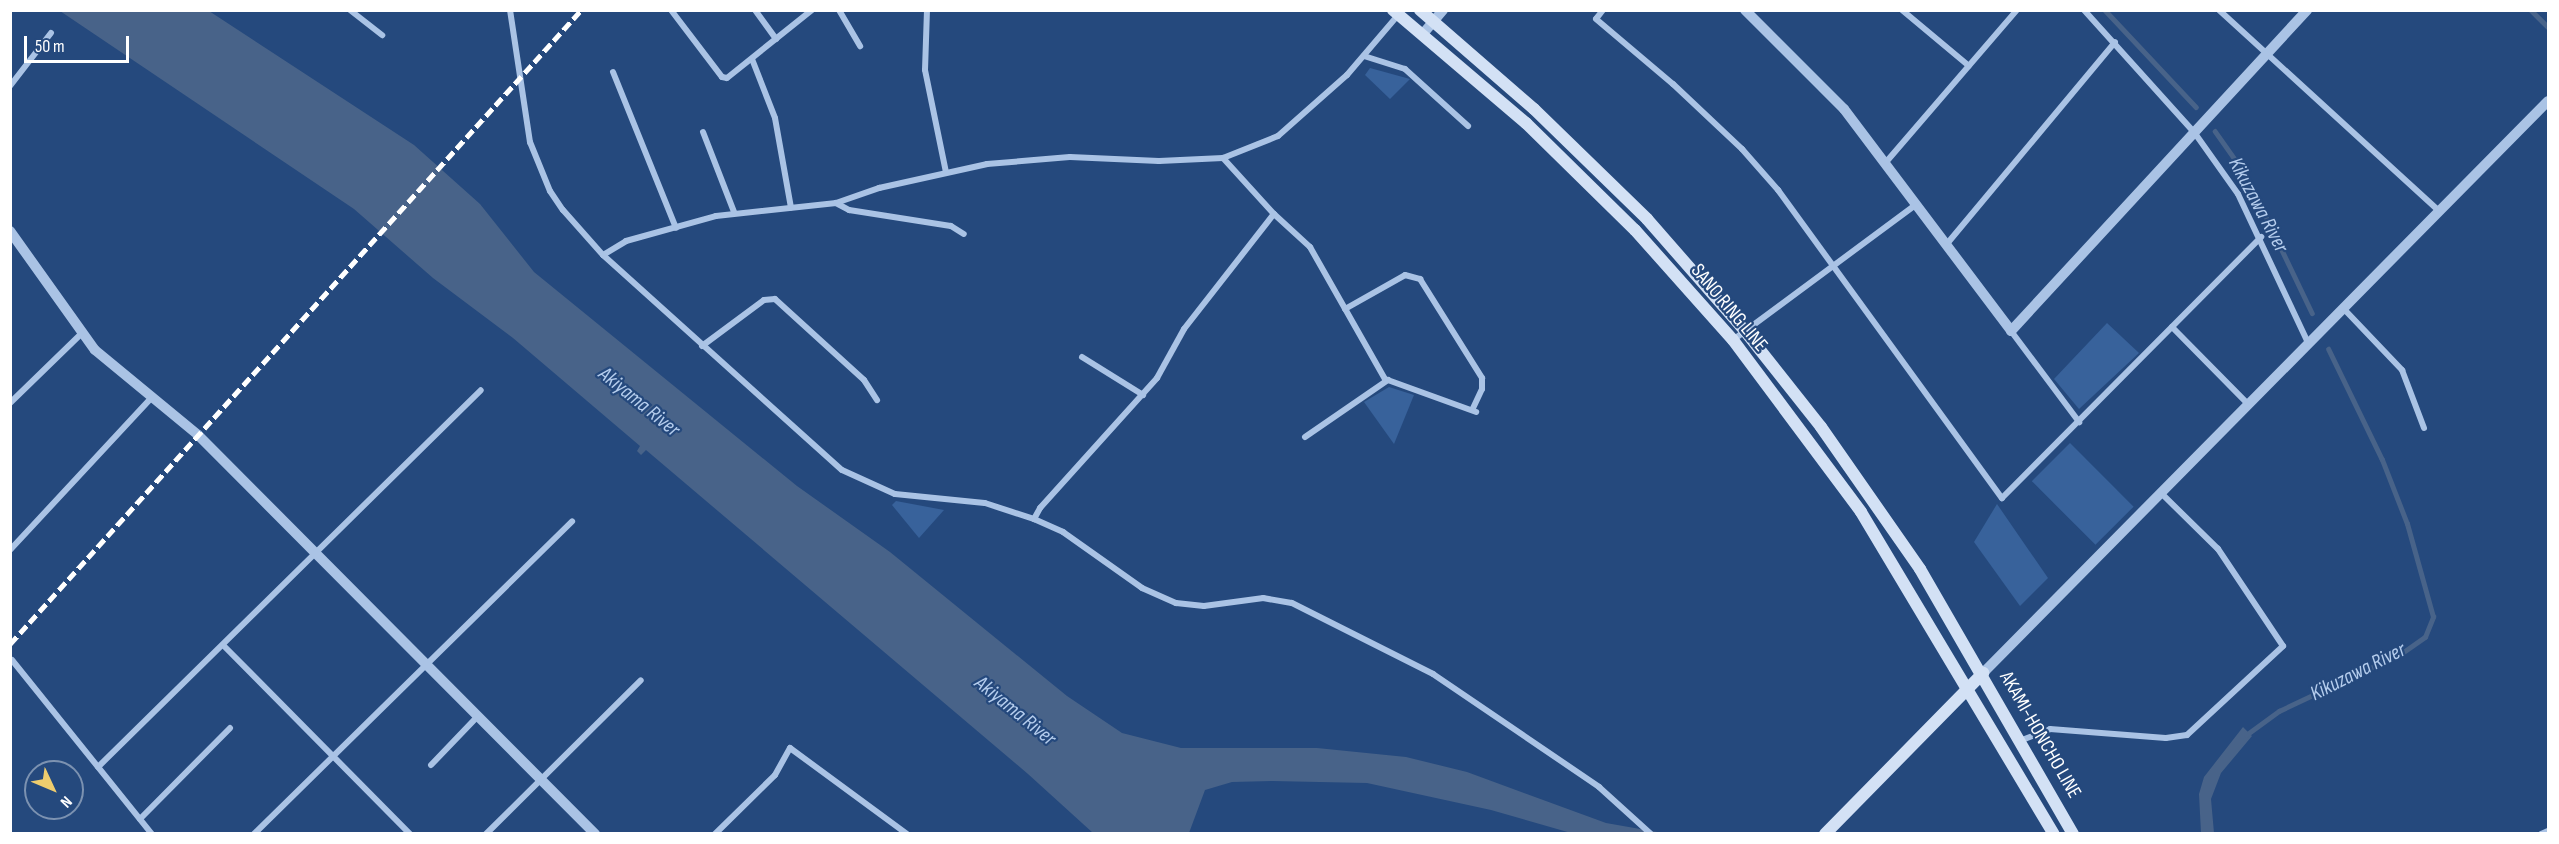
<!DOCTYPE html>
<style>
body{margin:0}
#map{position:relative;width:2559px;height:844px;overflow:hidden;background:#25497d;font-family:"Sofia Sans Condensed",sans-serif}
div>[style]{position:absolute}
.green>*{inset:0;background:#38629b;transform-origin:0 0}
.water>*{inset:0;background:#486389}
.stream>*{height:4.5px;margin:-2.25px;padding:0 2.25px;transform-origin:2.25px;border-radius:2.25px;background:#486389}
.minor>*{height:6px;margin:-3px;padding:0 3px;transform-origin:3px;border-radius:3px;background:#aac3e5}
.tertiary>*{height:10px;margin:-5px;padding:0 5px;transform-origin:5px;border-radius:5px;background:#aac3e5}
.secondary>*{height:12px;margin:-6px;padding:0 6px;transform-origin:6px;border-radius:6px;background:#d3e1f5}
.rail>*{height:4.5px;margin-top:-2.25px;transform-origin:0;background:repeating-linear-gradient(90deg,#fff 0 10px,transparent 0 14.5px)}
span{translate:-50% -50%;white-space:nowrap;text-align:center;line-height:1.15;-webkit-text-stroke:4.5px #25497d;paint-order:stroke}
.street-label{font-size:20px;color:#fff}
.water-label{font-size:21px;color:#b5cded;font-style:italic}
.frame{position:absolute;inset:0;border:12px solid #fff;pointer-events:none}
.north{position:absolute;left:24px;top:760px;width:60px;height:60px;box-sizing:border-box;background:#25497d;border:2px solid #7c92b1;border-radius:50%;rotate:134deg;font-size:16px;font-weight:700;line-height:24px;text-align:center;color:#fff}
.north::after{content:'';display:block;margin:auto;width:21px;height:27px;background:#efcd6e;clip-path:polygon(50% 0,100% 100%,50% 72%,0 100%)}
.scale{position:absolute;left:24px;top:36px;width:105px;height:27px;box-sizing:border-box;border:3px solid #fff;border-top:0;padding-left:8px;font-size:18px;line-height:21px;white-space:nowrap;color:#fff;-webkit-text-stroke:4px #25497d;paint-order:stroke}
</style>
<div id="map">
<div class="green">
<div style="clip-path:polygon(1370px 68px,1410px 79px,1390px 99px,1365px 75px)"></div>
<div style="clip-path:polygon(2107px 323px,2139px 353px,2079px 409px,2054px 379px)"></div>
<div style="clip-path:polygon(1389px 387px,1414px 395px,1394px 444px,1364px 402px)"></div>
<div style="left:2070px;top:443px;width:90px;height:54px;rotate:45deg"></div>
<div style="clip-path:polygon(896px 501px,944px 510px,919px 538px,892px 505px)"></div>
<div style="clip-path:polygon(1997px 504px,2048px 578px,2020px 606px,1974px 542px)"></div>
</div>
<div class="water">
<div style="clip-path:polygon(60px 11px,209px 11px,414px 145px,480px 204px,534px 272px,797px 486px,890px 552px,1067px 696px,1122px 733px,1181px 748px,1317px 748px,1406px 757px,1467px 772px,1606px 823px,1663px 833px,1571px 833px,1491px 810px,1367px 783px,1272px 781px,1232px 782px,1205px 790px,1189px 833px,1093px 833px,1028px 774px,646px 450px,641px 455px,637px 451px,640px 446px,513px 338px,433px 278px,354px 209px)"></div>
<div style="clip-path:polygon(2243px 727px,2252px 736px,2221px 773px,2211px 799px,2214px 833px,2201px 833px,2199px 794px,2204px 777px)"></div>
</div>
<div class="stream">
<div style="left:2105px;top:10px;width:133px;rotate:46.8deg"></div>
<div style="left:2531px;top:10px;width:24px;rotate:45deg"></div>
<div style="left:2215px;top:131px;width:54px;rotate:54.8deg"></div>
<div style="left:2246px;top:175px;width:153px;rotate:64.4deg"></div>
<div style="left:2246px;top:735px;width:41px;rotate:-36deg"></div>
<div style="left:2279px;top:711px;width:136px;rotate:-25.2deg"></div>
<div style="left:2402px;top:653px;width:28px;rotate:-35deg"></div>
<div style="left:2425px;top:637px;width:22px;rotate:-68deg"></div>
<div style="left:2433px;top:617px;width:97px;rotate:-105.6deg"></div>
<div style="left:2407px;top:524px;width:69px;rotate:-111.3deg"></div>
<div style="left:2382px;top:460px;width:123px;rotate:-115.9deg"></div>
</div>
<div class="minor">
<div style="left:350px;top:10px;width:41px;rotate:38deg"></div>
<div style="left:510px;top:10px;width:134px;rotate:81.4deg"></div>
<div style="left:530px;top:142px;width:53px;rotate:67.8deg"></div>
<div style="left:550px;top:191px;width:23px;rotate:56deg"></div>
<div style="left:563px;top:210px;width:60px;rotate:48.4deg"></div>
<div style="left:603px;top:255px;width:321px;rotate:42deg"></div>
<div style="left:842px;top:470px;width:58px;rotate:24.4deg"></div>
<div style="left:895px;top:494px;width:90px;rotate:5.7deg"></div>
<div style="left:985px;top:503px;width:52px;rotate:18.1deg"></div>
<div style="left:1034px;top:519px;width:32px;rotate:24deg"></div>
<div style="left:1063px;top:532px;width:97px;rotate:35.3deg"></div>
<div style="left:1142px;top:588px;width:37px;rotate:24deg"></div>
<div style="left:1176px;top:603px;width:28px;rotate:6deg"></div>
<div style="left:1204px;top:606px;width:60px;rotate:-7.7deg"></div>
<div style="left:1263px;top:598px;width:29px;rotate:10deg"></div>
<div style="left:1292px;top:603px;width:158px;rotate:26.7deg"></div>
<div style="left:1433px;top:674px;width:201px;rotate:34.2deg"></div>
<div style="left:1599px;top:787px;width:70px;rotate:42.1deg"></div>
<div style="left:671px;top:10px;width:84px;rotate:52.7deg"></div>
<div style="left:722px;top:77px;width:5px;rotate:11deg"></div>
<div style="left:727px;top:78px;width:109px;rotate:-38.7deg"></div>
<div style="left:755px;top:10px;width:36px;rotate:54deg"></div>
<div style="left:839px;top:10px;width:42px;rotate:59.7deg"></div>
<div style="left:927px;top:10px;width:60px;rotate:91.9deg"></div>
<div style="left:925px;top:70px;width:104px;rotate:78.4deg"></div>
<div style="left:1603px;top:10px;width:11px;rotate:128deg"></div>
<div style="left:1596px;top:19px;width:101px;rotate:40.2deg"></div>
<div style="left:1673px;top:84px;width:95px;rotate:43.3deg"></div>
<div style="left:1742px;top:149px;width:55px;rotate:48.7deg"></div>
<div style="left:1778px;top:190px;width:381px;rotate:54deg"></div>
<div style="left:2002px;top:498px;width:368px;rotate:-45.2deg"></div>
<div style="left:1902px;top:10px;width:87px;rotate:39.9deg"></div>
<div style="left:2084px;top:10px;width:164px;rotate:48deg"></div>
<div style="left:2194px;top:132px;width:76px;rotate:54.6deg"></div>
<div style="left:2238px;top:194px;width:165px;rotate:64.8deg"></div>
<div style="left:2219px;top:10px;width:298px;rotate:42.4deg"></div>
<div style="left:1364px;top:56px;width:43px;rotate:17.6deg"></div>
<div style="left:1405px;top:69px;width:85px;rotate:42.1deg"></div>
<div style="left:752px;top:59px;width:63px;rotate:68.7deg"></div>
<div style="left:775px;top:118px;width:91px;rotate:79.9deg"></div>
<div style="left:613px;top:72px;width:168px;rotate:68deg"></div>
<div style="left:10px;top:86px;width:67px;rotate:-52.3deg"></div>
<div style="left:703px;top:132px;width:86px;rotate:68.8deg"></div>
<div style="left:1223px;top:158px;width:76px;rotate:47.7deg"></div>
<div style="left:1274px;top:214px;width:49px;rotate:42.5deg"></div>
<div style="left:1310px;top:247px;width:152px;rotate:60.4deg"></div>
<div style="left:1385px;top:379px;width:97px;rotate:19.9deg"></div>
<div style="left:1887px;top:161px;width:199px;rotate:-49.3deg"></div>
<div style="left:836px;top:203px;width:15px;rotate:28deg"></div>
<div style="left:849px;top:210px;width:103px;rotate:8.9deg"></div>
<div style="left:951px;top:226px;width:15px;rotate:32deg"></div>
<div style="left:1946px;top:245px;width:264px;rotate:-50.2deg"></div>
<div style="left:603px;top:255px;width:27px;rotate:-31deg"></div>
<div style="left:626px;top:241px;width:93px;rotate:-15.5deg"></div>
<div style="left:716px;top:216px;width:121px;rotate:-6.2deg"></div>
<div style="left:836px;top:203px;width:46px;rotate:-19.2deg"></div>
<div style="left:879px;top:188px;width:111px;rotate:-12.5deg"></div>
<div style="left:987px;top:164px;width:83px;rotate:-4.8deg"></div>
<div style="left:1070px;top:157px;width:89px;rotate:2.6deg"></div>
<div style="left:1159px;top:161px;width:64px;rotate:-2.7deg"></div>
<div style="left:1223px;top:158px;width:59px;rotate:-21.8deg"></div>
<div style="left:1278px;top:136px;width:92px;rotate:-41.5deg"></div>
<div style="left:1347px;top:75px;width:80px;rotate:-49.6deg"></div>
<div style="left:2343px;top:308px;width:86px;rotate:46.4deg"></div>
<div style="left:2402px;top:370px;width:62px;rotate:69.2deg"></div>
<div style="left:1345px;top:309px;width:69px;rotate:-29.5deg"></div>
<div style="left:1405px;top:275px;width:16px;rotate:15deg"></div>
<div style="left:1420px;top:279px;width:117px;rotate:57.9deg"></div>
<div style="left:1482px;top:378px;width:11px;rotate:90deg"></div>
<div style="left:1482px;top:389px;width:23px;rotate:115deg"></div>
<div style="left:2172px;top:327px;width:108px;rotate:45.4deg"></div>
<div style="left:2011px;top:331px;width:114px;rotate:53.2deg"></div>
<div style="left:1733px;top:340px;width:229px;rotate:-36.5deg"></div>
<div style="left:702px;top:346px;width:77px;rotate:-36.6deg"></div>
<div style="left:764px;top:300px;width:11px;rotate:-5deg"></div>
<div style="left:775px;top:299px;width:120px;rotate:42.3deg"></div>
<div style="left:864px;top:380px;width:24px;rotate:57deg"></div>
<div style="left:1082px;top:357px;width:72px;rotate:31.9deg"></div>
<div style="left:10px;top:403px;width:99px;rotate:-44.2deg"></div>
<div style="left:1305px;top:437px;width:101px;rotate:-34.5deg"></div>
<div style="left:1034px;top:519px;width:13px;rotate:-61deg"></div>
<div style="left:1040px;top:508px;width:175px;rotate:-48deg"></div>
<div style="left:1157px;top:378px;width:56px;rotate:-61.1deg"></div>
<div style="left:1184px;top:329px;width:146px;rotate:-52deg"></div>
<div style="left:10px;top:550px;width:210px;rotate:-47.1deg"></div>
<div style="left:223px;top:645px;width:266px;rotate:45.3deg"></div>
<div style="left:12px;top:660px;width:223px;rotate:51.2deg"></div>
<div style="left:2022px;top:740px;width:30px;rotate:-21deg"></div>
<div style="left:2050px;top:729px;width:116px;rotate:4.4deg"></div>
<div style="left:2166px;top:738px;width:21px;rotate:-8deg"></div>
<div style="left:2187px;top:735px;width:131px;rotate:-42.8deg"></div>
<div style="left:2283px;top:646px;width:117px;rotate:-123.8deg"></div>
<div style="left:2218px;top:549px;width:80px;rotate:-135.5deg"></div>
<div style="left:431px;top:765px;width:68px;rotate:-46.2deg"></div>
<div style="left:98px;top:767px;width:537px;rotate:-44.55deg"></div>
<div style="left:140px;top:819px;width:128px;rotate:-45.3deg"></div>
<div style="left:254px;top:834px;width:446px;rotate:-44.5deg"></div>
<div style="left:486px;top:834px;width:218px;rotate:-44.8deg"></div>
<div style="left:715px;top:834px;width:84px;rotate:-44.5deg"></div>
<div style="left:775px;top:775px;width:31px;rotate:-61deg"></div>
<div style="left:790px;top:748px;width:145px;rotate:36.3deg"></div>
<div style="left:2541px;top:834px;width:8px;rotate:-23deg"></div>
</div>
<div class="tertiary">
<div style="left:1745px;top:10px;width:140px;rotate:45deg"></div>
<div style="left:1844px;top:109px;width:278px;rotate:53deg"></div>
<div style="left:2011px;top:331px;width:437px;rotate:-47.3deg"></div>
<div style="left:1422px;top:35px;width:33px;rotate:-50deg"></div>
<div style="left:10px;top:231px;width:146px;rotate:54.5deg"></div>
<div style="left:95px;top:350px;width:134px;rotate:39.5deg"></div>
<div style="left:198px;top:435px;width:563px;rotate:45.14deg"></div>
<div style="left:1983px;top:673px;width:804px;rotate:-45.35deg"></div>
</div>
<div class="secondary">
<div style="left:1393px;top:10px;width:175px;rotate:40.4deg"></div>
<div style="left:1526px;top:123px;width:153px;rotate:44.5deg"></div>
<div style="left:1635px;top:230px;width:147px;rotate:48.3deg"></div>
<div style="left:1733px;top:340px;width:214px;rotate:53.3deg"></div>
<div style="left:1861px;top:512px;width:375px;rotate:59.1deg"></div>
<div style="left:1420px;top:10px;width:151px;rotate:41deg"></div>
<div style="left:1534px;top:109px;width:158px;rotate:44.2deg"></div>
<div style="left:1647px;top:219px;width:149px;rotate:48.8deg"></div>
<div style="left:1745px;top:331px;width:122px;rotate:51.6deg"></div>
<div style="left:1821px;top:427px;width:173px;rotate:55.1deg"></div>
<div style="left:1920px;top:569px;width:306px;rotate:60deg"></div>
<div style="left:1825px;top:834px;width:226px;rotate:-45.5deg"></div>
</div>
<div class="rail">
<div style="left:10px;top:644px;width:853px;rotate:-47.99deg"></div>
</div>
<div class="street-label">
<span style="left:1729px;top:308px;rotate:50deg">SANO RING LINE</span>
<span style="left:2040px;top:735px;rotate:60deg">AKAMI-HONCHO LINE</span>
</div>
<div class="water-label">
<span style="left:2258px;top:205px;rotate:62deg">Kikuzawa River</span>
<span style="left:639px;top:402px;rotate:39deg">Akiyama River</span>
<span style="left:2358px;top:672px;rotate:-27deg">Kikuzawa River</span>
<span style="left:1015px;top:711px;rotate:39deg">Akiyama River</span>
</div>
<div class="frame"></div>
<div class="north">N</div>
<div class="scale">50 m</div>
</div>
